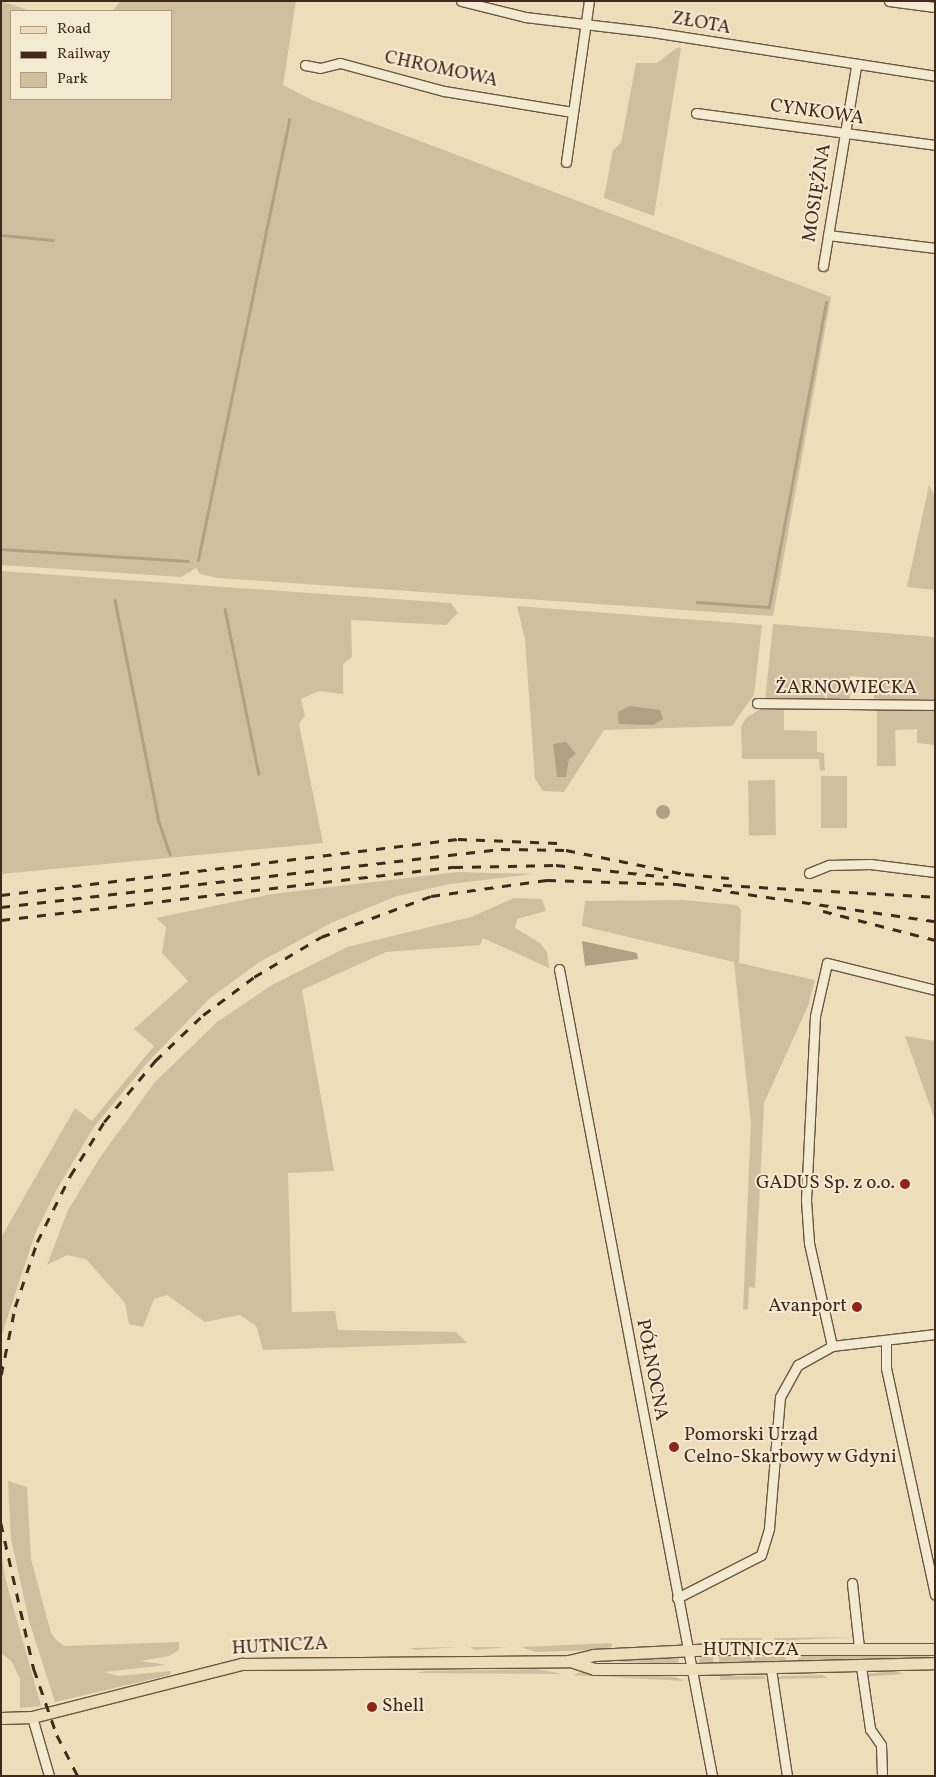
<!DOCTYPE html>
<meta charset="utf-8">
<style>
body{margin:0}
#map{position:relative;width:936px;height:1777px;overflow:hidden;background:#eddeb9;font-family:Vollkorn,serif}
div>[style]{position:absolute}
.green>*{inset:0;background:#d0bf9e;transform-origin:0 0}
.water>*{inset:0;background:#b3a084}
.round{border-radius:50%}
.stream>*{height:2.5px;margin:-1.25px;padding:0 1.25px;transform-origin:1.25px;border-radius:1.25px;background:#b3a084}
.roads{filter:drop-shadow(1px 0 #6d5644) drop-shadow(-1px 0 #6d5644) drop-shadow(0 1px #6d5644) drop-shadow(0 -1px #6d5644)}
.minor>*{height:9px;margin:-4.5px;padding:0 4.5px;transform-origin:4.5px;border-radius:4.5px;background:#f3ead2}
.major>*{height:11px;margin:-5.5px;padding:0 5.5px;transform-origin:5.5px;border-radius:5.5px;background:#eddeb9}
.rail>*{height:2.5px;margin-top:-1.25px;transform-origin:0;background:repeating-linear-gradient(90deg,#42281d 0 9px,transparent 0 18px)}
.dots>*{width:14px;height:14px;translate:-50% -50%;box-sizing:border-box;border:2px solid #f3ead2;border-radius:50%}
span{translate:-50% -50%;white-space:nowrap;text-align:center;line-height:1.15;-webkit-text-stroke:4px #f3ead2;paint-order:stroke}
.street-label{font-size:19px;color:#42281d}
.poi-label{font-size:19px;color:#42281d}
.right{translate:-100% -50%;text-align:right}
.left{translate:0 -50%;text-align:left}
.frame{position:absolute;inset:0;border:2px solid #42281d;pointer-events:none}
.legend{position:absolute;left:10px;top:10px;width:162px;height:90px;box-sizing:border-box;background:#f3ead2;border:1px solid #ac9c8a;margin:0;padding:6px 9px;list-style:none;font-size:15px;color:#42281d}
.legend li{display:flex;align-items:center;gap:10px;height:25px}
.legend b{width:25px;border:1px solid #ac9c8a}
</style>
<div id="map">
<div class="green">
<div style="clip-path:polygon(1px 1px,31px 11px,11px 11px,11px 99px,171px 99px,171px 11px,112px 11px,121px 1px,296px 1px,283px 85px,312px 100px,831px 297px,773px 616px,218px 578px,200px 574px,196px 568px,181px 577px,1px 565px)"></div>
<div style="clip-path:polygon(678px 47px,681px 48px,654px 216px,604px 198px,613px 150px,621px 143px,636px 63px,657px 63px)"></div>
<div style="clip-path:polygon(929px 485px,935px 497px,935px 590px,907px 587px)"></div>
<div style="clip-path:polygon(1px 571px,451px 603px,458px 613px,446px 625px,351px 620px,352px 657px,343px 664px,343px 694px,319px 691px,301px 699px,305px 716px,299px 724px,323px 843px,1px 874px)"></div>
<div style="clip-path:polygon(517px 606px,762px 625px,754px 695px,732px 726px,604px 730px,564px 792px,543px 791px,535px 779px,525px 639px)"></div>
<div style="clip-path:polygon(773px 624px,935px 637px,935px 701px,874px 703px,874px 678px,850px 676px,850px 703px,765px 701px)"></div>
<div style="clip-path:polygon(877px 707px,935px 708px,935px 745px,917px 743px,917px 729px,895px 730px,896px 766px,877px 766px)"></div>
<div style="clip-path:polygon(762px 708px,784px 708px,784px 730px,817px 731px,817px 752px,824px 753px,825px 770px,820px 771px,819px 759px,742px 759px,741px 727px,746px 718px)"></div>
<div style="left:847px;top:776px;width:52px;height:26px;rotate:90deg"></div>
<div style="left:775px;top:780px;width:55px;height:27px;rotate:89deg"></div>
<div style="clip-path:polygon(458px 872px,533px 874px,450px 884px,397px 896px,331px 923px,258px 963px,209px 999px,147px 1063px,94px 1127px,57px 1189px,35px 1234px,1px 1337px,1px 1238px,7px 1227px,75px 1108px,92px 1121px,154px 1046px,134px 1029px,188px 981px,162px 953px,166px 927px,156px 918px,272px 894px)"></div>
<div style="clip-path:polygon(514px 898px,542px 899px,546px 911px,517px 919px,515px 928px,540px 943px,547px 952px,549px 968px,483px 938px,480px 945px,386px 952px,302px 990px,334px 1171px,288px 1173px,292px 1312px,335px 1311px,338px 1330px,456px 1332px,467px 1343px,263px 1350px,256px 1326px,240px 1315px,205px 1322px,167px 1295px,154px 1299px,143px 1327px,129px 1324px,125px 1303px,86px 1259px,67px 1255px,47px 1265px,68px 1210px,101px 1156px,155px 1082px,217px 1022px,272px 985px,347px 947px,471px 917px)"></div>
<div style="clip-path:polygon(683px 900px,737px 905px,741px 910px,739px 963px,815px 980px,808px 1006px,764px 1103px,755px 1288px,749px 1287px,748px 1309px,743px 1310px,751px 1123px,734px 962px,582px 926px,585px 901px)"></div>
<div style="clip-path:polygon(905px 1036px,935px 1041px,935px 1120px)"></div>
<div style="clip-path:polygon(8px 1481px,27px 1487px,31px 1559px,51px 1633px,57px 1641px,64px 1646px,179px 1642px,179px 1650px,169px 1656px,140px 1661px,167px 1665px,104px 1672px,118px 1676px,171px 1671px,170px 1675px,55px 1702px,29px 1621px,11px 1539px)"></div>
<div style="clip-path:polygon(1px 1552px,6px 1581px,41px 1706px,20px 1708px,20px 1679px,12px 1662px,1px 1653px)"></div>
<div style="clip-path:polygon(855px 1637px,776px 1641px,773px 1638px)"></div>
<div style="clip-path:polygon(721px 1638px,762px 1638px,762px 1640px,719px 1642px)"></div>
<div style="clip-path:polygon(611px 1643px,612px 1647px,598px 1650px,536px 1652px,521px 1647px)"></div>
<div style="clip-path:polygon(457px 1647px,415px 1650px,410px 1648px)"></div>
<div style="clip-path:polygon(470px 1647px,507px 1647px,475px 1650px)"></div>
<div style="clip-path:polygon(713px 1654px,713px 1663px,699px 1662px,700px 1655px)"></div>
<div style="clip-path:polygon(719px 1654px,784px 1654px,786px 1659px,783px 1663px,719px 1663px)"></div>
<div style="clip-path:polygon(800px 1654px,929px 1654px,930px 1660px,798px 1661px)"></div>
<div style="clip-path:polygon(680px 1656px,677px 1664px,574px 1660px)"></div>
<div style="clip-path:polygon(536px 1669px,563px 1674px,416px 1673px,425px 1671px)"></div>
<div style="clip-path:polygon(894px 1671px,903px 1674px,864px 1677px,866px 1674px)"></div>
<div style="clip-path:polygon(581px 1672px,676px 1677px,684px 1681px,573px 1675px)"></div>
<div style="clip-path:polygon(822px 1675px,828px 1678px,775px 1679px,781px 1676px)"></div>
<div style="clip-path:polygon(720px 1676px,765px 1676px,765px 1679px,720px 1680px)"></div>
</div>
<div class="water">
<div style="clip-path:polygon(630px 706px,660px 710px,663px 719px,653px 725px,619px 724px,618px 712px)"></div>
<div style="clip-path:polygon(566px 742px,576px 754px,569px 759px,566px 777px,557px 777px,553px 744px)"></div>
<div class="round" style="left:656px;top:805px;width:14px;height:14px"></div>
<div style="clip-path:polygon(582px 941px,637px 953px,638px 959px,585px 966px)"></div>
</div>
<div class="stream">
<div style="left:1px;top:235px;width:52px;rotate:5.5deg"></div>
<div style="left:1px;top:549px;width:187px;rotate:3.7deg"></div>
<div style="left:198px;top:560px;width:450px;rotate:-78.3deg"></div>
<div style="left:115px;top:600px;width:226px;rotate:78.8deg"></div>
<div style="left:159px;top:822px;width:34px;rotate:71deg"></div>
<div style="left:697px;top:602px;width:72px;rotate:4deg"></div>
<div style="left:769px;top:607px;width:310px;rotate:-79.4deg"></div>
<div style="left:225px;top:609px;width:168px;rotate:78.4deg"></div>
</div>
<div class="roads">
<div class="minor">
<div style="left:461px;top:1px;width:66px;rotate:14deg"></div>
<div style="left:525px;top:17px;width:128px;rotate:6.7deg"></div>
<div style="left:652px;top:32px;width:286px;rotate:8.8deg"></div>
<div style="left:889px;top:1px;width:46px;rotate:7.4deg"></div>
<div style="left:305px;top:65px;width:15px;rotate:11deg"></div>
<div style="left:320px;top:68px;width:21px;rotate:-14deg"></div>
<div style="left:340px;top:63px;width:108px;rotate:15.1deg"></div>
<div style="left:444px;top:91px;width:130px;rotate:9.3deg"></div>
<div style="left:696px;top:113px;width:241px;rotate:7.6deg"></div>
<div style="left:566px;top:162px;width:163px;rotate:-81.9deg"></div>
<div style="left:828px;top:235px;width:108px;rotate:6.9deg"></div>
<div style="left:823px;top:266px;width:203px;rotate:-80.6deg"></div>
<div style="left:757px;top:703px;width:178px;rotate:0.6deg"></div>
<div style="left:809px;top:873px;width:22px;rotate:-22deg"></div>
<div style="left:829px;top:865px;width:41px;rotate:-1.4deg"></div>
<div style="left:870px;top:864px;width:65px;rotate:7deg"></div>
<div style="left:559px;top:969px;width:821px;rotate:79.26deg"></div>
<div style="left:886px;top:1340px;width:28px;rotate:90deg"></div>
<div style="left:886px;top:1368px;width:232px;rotate:77.8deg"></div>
<div style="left:832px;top:1346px;width:106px;rotate:-102.6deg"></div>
<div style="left:809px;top:1243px;width:43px;rotate:-94deg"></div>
<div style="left:806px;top:1200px;width:184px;rotate:-87.2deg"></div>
<div style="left:815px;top:1016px;width:54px;rotate:-77.2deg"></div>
<div style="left:827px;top:963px;width:111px;rotate:14deg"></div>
<div style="left:852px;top:1583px;width:64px;rotate:83.8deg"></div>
<div style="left:677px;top:1598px;width:94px;rotate:-27.1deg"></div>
<div style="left:761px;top:1555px;width:28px;rotate:-73deg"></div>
<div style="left:769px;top:1528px;width:131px;rotate:-85.2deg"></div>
<div style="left:780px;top:1397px;width:37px;rotate:-61deg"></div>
<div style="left:798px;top:1365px;width:39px;rotate:-29deg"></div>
<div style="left:832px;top:1346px;width:104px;rotate:-6.6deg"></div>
<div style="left:861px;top:1667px;width:63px;rotate:81.7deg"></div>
<div style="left:870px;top:1729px;width:19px;rotate:55deg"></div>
<div style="left:881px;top:1745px;width:31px;rotate:88deg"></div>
<div style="left:771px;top:1669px;width:108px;rotate:81.5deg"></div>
<div style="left:32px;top:1717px;width:61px;rotate:73.9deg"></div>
</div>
<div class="major">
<div style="left:570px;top:1661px;width:25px;rotate:18deg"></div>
<div style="left:594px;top:1669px;width:97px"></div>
<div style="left:691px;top:1669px;width:244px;rotate:-1.4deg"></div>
<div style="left:1px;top:1718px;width:31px;rotate:-2deg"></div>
<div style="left:32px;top:1717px;width:217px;rotate:-14.2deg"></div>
<div style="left:242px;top:1664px;width:326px;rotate:-0.5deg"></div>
<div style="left:568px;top:1661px;width:26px;rotate:-13deg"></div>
<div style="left:593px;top:1655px;width:123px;rotate:-2.8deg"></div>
<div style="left:716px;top:1649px;width:219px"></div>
</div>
</div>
<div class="rail">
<div style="left:723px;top:885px;width:212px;rotate:3.2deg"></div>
<div style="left:1px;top:895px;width:460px;rotate:-7deg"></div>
<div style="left:458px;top:839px;width:100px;rotate:2.3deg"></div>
<div style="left:1px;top:907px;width:503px;rotate:-6.62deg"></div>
<div style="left:501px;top:849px;width:65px;rotate:0.9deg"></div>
<div style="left:566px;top:850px;width:121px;rotate:11.4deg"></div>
<div style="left:685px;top:874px;width:44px;rotate:5.2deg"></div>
<div style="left:823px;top:911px;width:116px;rotate:14.5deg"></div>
<div style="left:1px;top:920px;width:456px;rotate:-6.7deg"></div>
<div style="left:454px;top:867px;width:102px;rotate:-1.1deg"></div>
<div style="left:556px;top:865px;width:113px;rotate:6.1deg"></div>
<div style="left:1px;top:1375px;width:69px;rotate:-78.4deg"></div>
<div style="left:15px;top:1307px;width:69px;rotate:-71.3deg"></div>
<div style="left:37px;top:1242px;width:74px;rotate:-63.4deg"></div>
<div style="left:70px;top:1176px;width:64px;rotate:-57.8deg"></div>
<div style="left:104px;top:1122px;width:80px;rotate:-50.1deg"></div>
<div style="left:155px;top:1061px;width:66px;rotate:-43.8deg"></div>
<div style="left:203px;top:1015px;width:64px;rotate:-36.7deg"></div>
<div style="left:254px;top:977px;width:78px;rotate:-30.8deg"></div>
<div style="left:321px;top:937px;width:117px;rotate:-20.4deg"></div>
<div style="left:431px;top:896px;width:117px;rotate:-7.9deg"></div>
<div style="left:547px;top:880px;width:130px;rotate:1.8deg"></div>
<div style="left:677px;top:884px;width:261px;rotate:8.2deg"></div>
<div style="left:1px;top:1523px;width:150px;rotate:77.3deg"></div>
<div style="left:34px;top:1669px;width:70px;rotate:70.8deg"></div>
<div style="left:57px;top:1735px;width:46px;rotate:62.9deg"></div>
</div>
<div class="dots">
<div style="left:905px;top:1184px;background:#8f2418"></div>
<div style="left:857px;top:1307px;background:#8f2418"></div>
<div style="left:674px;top:1447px;background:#8f2418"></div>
<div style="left:372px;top:1707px;background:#8f2418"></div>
</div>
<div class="street-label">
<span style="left:701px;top:24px;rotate:10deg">ZŁOTA</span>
<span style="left:441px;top:70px;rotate:12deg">CHROMOWA</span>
<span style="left:817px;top:113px;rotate:8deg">CYNKOWA</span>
<span style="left:818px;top:193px;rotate:-81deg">MOSIĘŻNA</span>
<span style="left:846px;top:689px">ŻARNOWIECKA</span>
<span style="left:651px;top:1370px;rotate:79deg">PÓŁNOCNA</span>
<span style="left:280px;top:1647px;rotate:-3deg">HUTNICZA</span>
<span style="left:751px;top:1651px">HUTNICZA</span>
</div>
<div class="poi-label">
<span class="right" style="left:895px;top:1184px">GADUS Sp. z o.o.</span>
<span class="right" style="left:847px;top:1307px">Avanport</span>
<span class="left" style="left:684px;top:1447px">Pomorski Urząd<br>Celno-Skarbowy w Gdyni</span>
<span class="left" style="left:382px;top:1707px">Shell</span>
</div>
<div class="frame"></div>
<ul class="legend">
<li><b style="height:6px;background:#eddeb9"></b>Road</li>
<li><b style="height:6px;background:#42281d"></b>Railway</li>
<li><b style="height:14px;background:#d0bf9e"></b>Park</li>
</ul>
</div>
